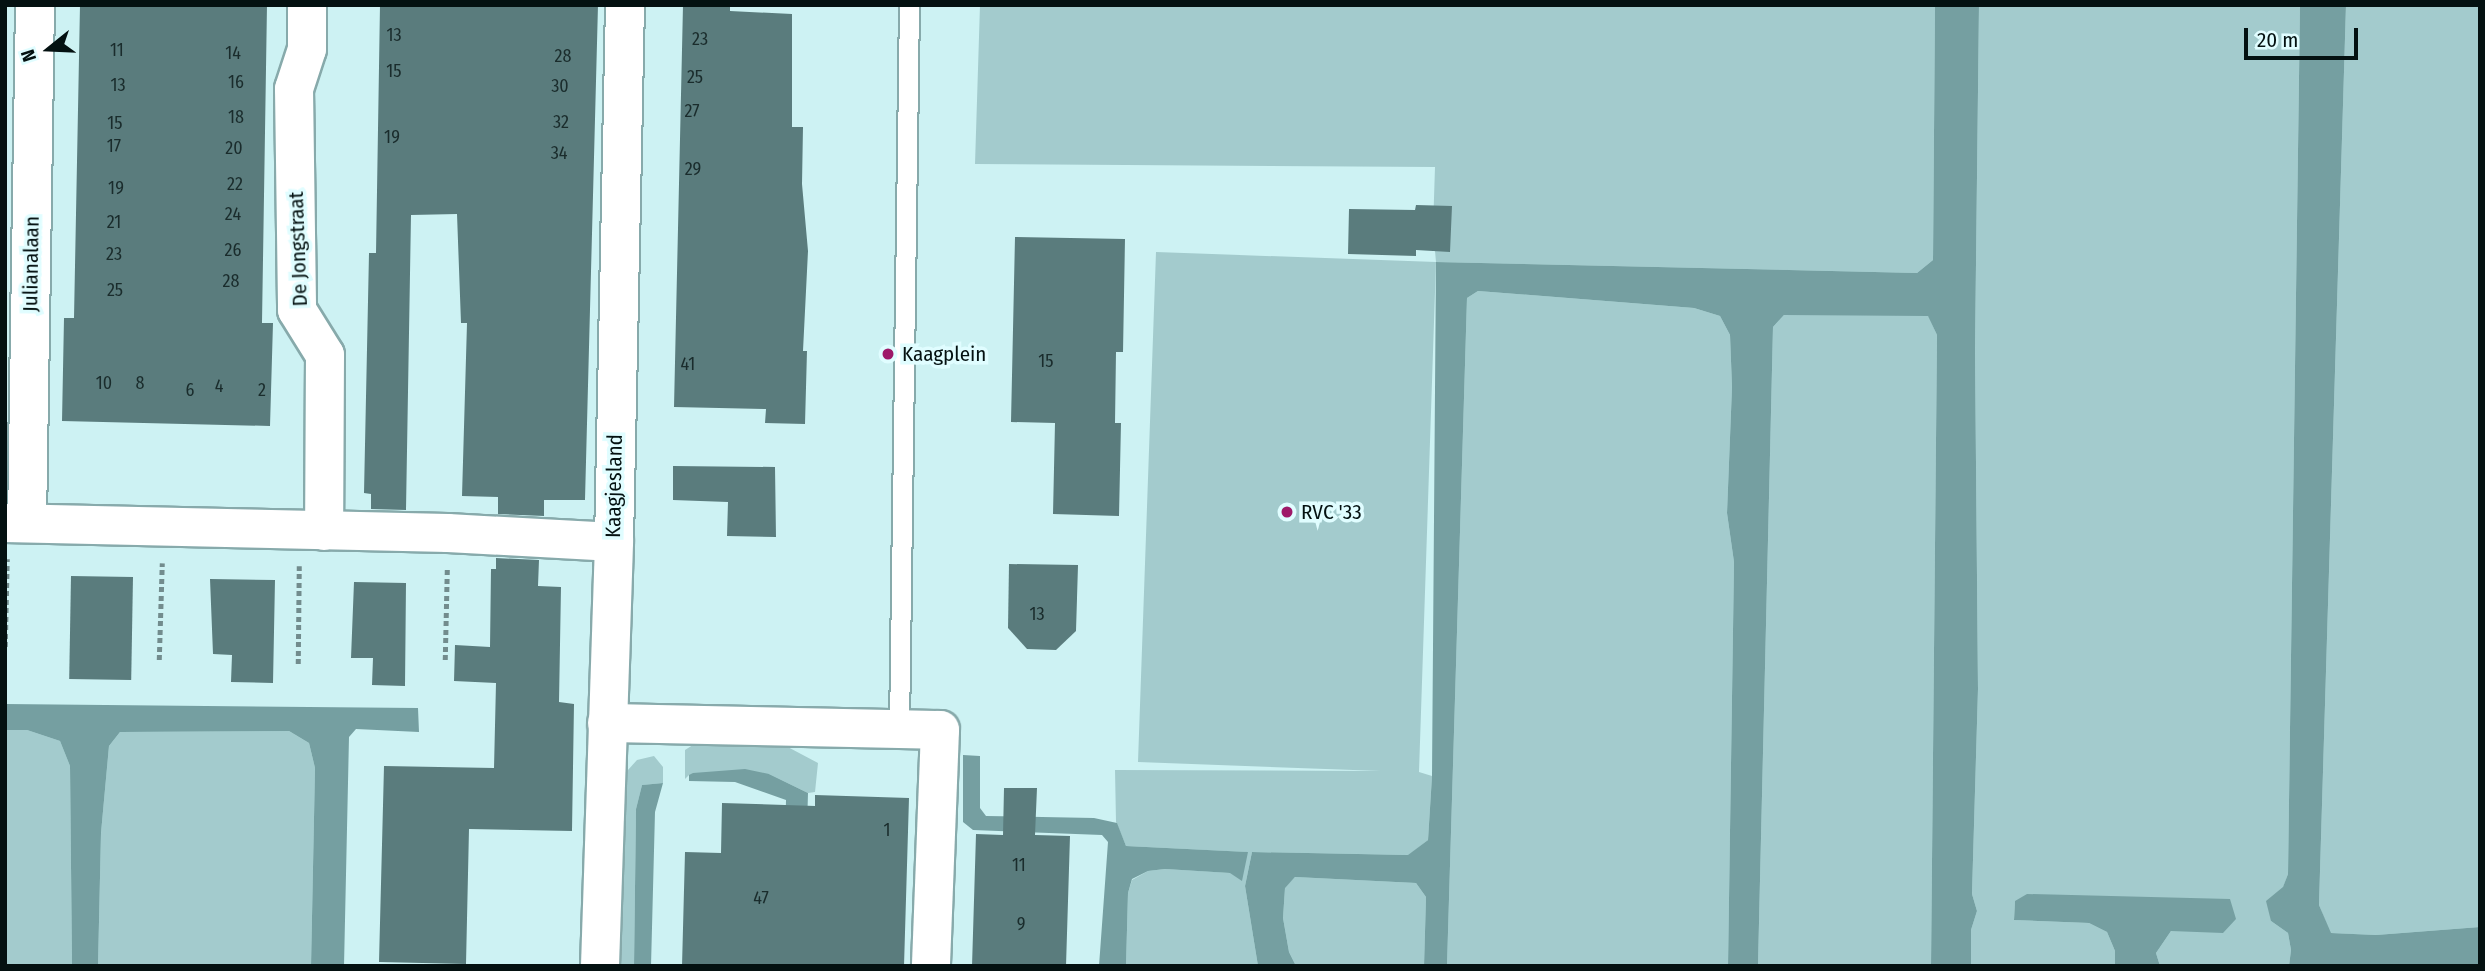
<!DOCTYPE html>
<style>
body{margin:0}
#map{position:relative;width:2485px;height:971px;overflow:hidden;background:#cdf2f3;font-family:"Fira Sans Condensed",sans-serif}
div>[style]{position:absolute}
.green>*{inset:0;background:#a3cbcd}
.water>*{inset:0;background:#759fa1}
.building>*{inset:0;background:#5a7c7d;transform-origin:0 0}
.path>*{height:4.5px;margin-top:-2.25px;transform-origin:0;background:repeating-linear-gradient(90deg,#728c8d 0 5px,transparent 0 8.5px)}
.roads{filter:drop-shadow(2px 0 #87aaab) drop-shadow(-2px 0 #87aaab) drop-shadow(0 2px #87aaab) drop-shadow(0 -2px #87aaab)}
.lane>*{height:19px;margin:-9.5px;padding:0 9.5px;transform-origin:9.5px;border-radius:9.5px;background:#fff}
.street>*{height:38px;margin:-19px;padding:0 19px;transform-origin:19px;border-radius:19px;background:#fff}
.secondary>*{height:38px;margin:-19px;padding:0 19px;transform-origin:19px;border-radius:19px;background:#fff}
.dots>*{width:19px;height:19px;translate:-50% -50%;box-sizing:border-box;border:4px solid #e0fdff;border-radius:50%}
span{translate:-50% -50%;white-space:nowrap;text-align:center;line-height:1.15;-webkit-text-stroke:7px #e0fdff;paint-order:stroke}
.number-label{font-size:18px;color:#1a2c2c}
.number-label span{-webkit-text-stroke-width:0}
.street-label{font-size:21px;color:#041111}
.poi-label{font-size:21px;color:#041111}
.left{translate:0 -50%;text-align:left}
.frame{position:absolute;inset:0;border:7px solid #041111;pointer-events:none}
.north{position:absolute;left:14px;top:14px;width:70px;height:70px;-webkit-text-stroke:5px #e0fdff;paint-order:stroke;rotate:252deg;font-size:19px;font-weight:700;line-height:28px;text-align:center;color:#041111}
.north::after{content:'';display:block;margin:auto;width:24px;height:32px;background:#041111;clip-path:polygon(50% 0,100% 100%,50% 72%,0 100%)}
.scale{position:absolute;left:2244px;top:28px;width:114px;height:32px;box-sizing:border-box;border:4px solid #041111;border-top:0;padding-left:9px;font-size:21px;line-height:24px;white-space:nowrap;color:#041111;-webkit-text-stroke:5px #e0fdff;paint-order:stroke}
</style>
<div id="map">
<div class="green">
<div style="clip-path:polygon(980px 5px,1935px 5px,1933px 260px,1917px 273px,1436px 262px,1419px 772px,1432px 776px,1428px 840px,1409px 855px,1252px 852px,1245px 886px,1258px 966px,1126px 966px,1128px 893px,1132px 880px,1148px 871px,1165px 869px,1231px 873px,1247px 852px,1126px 846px,1116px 822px,1115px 770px,1381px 771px,1138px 762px,1156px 252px,1436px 262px,1433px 229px,1435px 167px,975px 164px)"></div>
<div style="clip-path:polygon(1979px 5px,2300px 5px,2288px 874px,2271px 921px,2288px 933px,2291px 950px,2289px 966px,2160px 966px,2156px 953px,2171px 931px,2015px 901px,2014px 920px,2089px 923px,2107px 932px,2115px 951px,2115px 966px,1971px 966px,1971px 930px,1977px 911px,1972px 894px,1978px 689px,1975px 350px)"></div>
<div style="clip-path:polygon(2346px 5px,2480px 5px,2480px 927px,2376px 935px,2330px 933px,2319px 905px)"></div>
<div style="clip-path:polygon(1478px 291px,1694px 308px,1720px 316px,1730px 335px,1732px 387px,1727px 513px,1734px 562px,1728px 966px,1447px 966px,1467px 298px)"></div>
<div style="clip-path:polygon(1784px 315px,1928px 315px,1937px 335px,1931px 966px,1758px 966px,1773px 327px)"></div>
<div style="clip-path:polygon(5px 730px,27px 730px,60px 741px,70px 766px,72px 966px,5px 966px)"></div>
<div style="clip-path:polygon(289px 731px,309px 743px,315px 768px,311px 966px,98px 966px,101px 833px,109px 746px,120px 732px)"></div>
<div style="clip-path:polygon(696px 743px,784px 745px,818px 763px,815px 792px,808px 793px,769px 774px,689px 775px,685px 779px,685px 750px)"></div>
<div style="clip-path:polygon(654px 756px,663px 767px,663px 783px,642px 785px,636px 809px,634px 966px,616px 966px,619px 780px,637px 760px)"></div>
<div style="clip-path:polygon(1295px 877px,1416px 883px,1426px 897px,1424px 966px,1296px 966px,1289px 952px,1283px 918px,1285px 887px)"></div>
</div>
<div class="water">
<div style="clip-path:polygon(1935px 5px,1979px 5px,1975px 350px,1978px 689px,1972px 894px,1977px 911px,1971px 930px,1971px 966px,1931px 966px,1937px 335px,1928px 316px,1784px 315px,1773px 327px,1758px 966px,1728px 966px,1734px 562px,1727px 513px,1732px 387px,1730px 335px,1720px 316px,1694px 308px,1478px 291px,1467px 298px,1447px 966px,1424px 966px,1426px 897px,1416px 883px,1295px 877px,1285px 888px,1283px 918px,1289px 952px,1296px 966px,1258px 966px,1245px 886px,1252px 852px,1408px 855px,1428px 840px,1432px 776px,1436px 262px,1917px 273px,1933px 260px)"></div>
<div style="clip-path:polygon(2300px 5px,2346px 5px,2319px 905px,2331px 933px,2376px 935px,2480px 927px,2480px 966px,2289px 966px,2291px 950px,2288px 933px,2271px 921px,2266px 901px,2283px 887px,2288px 874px)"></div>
<div style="clip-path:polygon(5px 704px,418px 708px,419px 732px,356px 729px,349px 737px,344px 966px,311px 966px,315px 768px,309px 743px,289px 731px,120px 732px,109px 746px,101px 833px,98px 966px,72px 966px,70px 766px,60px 741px,27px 730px,5px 730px)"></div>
<div style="clip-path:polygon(963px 755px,980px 756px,980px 808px,986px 816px,1094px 818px,1117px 823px,1126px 846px,1248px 852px,1242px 881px,1230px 873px,1165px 869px,1148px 871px,1132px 879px,1128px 893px,1126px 966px,1099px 966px,1108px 842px,1102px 835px,973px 830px,963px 822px)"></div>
<div style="clip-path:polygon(745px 769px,769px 774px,808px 793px,803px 966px,782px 966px,786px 800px,735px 782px,689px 781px,689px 775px,693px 773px)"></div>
<div style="clip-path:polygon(663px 783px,655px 812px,651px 966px,634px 966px,636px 809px,642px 785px)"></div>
<div style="clip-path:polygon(2027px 894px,2230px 899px,2236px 919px,2223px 933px,2171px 931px,2156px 953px,2160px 966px,2115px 966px,2115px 951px,2107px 932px,2089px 923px,2014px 920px,2015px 901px)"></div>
</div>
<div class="building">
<div style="clip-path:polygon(80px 5px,267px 5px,262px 323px,273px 323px,270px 426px,62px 421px,64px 318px,74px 318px)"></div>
<div style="clip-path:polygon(380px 5px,598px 5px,585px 500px,544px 500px,544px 516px,498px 514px,498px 497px,462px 496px,467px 323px,461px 323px,457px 214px,411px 215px,406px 510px,371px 509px,371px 494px,364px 493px,369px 253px,376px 253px)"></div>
<div style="clip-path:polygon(683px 5px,721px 5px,730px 7px,730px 11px,792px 14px,792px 127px,803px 127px,802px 184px,808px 251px,803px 351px,807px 351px,805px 424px,765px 423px,766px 409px,674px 407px)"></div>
<div style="clip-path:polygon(1416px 205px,1452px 206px,1450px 252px,1416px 250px,1416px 256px,1348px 254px,1349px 209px,1415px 210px)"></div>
<div style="clip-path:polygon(1015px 237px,1125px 239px,1123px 352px,1116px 352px,1115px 423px,1121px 423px,1119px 516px,1053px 514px,1055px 423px,1011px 422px)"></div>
<div style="clip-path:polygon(673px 466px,775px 467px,776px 537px,727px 536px,728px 502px,673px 500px)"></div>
<div style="clip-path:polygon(496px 558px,539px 560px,538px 586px,561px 587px,559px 702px,574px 704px,572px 831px,469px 829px,466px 964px,379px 962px,384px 766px,494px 768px,496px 683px,454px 681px,455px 645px,490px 647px,491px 569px,496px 569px)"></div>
<div style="clip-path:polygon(1009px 564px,1078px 565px,1076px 631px,1056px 650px,1027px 649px,1008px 628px)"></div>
<div style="left:71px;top:576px;width:62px;height:103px;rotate:1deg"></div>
<div style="clip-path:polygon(210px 579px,275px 580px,273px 683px,231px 682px,232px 655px,213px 654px)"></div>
<div style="clip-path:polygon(354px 582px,406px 583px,405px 686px,372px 685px,373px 658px,351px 658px)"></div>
<div style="clip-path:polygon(1004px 788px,1037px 788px,1035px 835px,1070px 836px,1066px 966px,972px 966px,976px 834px,1003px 835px)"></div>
<div style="clip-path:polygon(815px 795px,909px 798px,904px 966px,682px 966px,685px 852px,721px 853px,722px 803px,815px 806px)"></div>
</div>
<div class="path">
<div style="left:5px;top:647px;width:88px;rotate:-88.7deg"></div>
<div style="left:159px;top:660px;width:97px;rotate:-88.2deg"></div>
<div style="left:445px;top:660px;width:91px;rotate:-88.7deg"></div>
<div style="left:298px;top:664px;width:98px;rotate:-89.4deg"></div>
</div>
<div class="roads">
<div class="lane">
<div style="left:899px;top:729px;width:724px;rotate:-89.21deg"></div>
</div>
<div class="street">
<div style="left:307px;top:5px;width:44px;rotate:90deg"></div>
<div style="left:307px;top:49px;width:42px;rotate:108deg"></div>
<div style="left:294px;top:89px;width:221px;rotate:89.2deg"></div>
<div style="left:297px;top:310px;width:53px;rotate:58.1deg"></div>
<div style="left:325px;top:355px;width:176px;rotate:90.3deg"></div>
<div style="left:5px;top:523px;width:443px;rotate:1.3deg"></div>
<div style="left:448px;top:533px;width:166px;rotate:3.1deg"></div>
<div style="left:27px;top:523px;width:518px;rotate:-89.12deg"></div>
<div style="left:607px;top:723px;width:333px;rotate:1.2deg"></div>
<div style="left:940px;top:730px;width:236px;rotate:92.2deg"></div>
</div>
<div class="secondary">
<div style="left:600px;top:966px;width:424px;rotate:-88.1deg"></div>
<div style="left:614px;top:542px;width:537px;rotate:-88.83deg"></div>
</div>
</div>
<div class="dots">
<div style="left:888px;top:354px;background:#9e1969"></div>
<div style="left:1287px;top:512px;background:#9e1969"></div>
</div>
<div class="number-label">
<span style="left:394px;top:35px">13</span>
<span style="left:700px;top:39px">23</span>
<span style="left:117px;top:50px">11</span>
<span style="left:233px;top:53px">14</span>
<span style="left:563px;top:56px">28</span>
<span style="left:394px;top:71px">15</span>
<span style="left:695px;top:77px">25</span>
<span style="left:236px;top:82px">16</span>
<span style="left:118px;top:85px">13</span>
<span style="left:560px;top:86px">30</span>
<span style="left:692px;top:111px">27</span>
<span style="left:236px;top:117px">18</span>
<span style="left:561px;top:122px">32</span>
<span style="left:115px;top:123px">15</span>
<span style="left:392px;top:137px">19</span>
<span style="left:114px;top:146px">17</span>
<span style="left:234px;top:148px">20</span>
<span style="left:559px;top:153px">34</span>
<span style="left:693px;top:169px">29</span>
<span style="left:235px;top:184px">22</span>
<span style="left:116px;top:188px">19</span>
<span style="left:233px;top:214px">24</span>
<span style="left:114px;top:222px">21</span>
<span style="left:233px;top:250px">26</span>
<span style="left:114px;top:254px">23</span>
<span style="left:231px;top:281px">28</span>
<span style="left:115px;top:290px">25</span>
<span style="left:1046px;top:361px">15</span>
<span style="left:688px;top:364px">41</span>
<span style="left:104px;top:383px">10</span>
<span style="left:140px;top:383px">8</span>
<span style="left:219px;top:386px">4</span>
<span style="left:190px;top:390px">6</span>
<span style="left:262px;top:390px">2</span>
<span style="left:1037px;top:614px">13</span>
<span style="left:887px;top:830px">1</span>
<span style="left:1019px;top:865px">11</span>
<span style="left:761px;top:898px">47</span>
<span style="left:1021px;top:924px">9</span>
</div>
<div class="street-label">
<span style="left:298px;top:249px;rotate:-92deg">De Jongstraat</span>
<span style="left:31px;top:264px;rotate:-89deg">Julianalaan</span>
<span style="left:614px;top:486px;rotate:-89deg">Kaagjesland</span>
</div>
<div class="poi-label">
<span class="left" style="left:902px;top:354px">Kaagplein</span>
<span class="left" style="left:1301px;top:512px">RVC '33</span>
</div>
<div class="frame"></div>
<div class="north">N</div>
<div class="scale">20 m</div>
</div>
